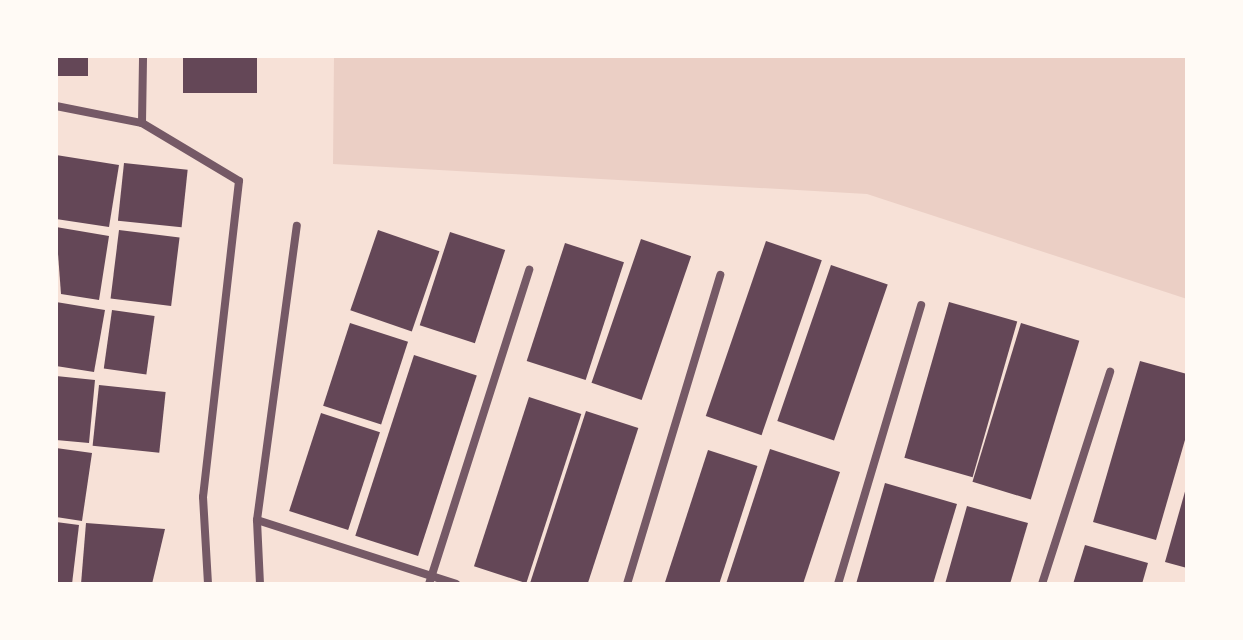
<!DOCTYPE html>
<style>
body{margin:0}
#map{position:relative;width:1243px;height:640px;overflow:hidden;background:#f7e1d7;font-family:"Space Grotesk",sans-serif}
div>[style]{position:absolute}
.green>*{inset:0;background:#ebcfc5}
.building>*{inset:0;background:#644757;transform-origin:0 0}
.minor>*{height:8px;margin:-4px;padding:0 4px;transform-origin:4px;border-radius:4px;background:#755966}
span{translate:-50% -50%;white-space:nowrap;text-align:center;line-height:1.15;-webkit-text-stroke:8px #fffaf5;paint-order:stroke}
.frame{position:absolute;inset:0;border:58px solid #fffaf5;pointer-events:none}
</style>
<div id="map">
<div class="green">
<div style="clip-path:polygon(334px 56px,1187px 56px,1187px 299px,867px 194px,333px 164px)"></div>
</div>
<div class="building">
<div style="left:56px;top:56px;width:32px;height:20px"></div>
<div style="left:183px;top:56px;width:74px;height:37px"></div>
<div style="clip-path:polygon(56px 155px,119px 165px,109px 227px,56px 219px)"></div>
<div style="left:124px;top:163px;width:64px;height:58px;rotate:6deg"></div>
<div style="clip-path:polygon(56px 227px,109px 236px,99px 300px,61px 294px)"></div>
<div style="left:119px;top:230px;width:61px;height:69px;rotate:7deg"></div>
<div style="left:378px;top:230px;width:65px;height:85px;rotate:19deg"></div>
<div style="left:450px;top:232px;width:58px;height:98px;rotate:18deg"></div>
<div style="left:641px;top:239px;width:53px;height:152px;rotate:19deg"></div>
<div style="left:766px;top:241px;width:59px;height:185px;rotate:19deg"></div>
<div style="left:565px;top:243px;width:62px;height:124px;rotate:18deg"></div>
<div style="left:831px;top:265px;width:60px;height:165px;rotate:19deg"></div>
<div style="clip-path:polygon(56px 302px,105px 310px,94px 372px,56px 366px)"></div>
<div style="left:949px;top:302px;width:71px;height:162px;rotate:16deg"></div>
<div style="left:112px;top:310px;width:43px;height:59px;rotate:8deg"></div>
<div style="left:350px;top:323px;width:61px;height:87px;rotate:18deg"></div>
<div style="left:1021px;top:323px;width:61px;height:166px;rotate:17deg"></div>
<div style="left:414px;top:355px;width:66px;height:190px;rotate:18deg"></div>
<div style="clip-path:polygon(1140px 361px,1187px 374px,1187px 433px,1156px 540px,1093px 522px)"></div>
<div style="clip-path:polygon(56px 376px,95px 380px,89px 443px,56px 440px)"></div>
<div style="left:99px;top:385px;width:67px;height:61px;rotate:6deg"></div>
<div style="left:529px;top:397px;width:55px;height:178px;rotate:18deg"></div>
<div style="left:586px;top:411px;width:55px;height:182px;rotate:18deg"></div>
<div style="left:321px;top:413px;width:62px;height:103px;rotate:18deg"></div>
<div style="clip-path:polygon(56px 448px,92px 453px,82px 521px,56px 517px)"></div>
<div style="clip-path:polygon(770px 449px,840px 472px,803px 584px,726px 584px)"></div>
<div style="left:708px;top:450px;width:52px;height:141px;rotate:18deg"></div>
<div style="clip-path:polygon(885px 483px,957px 504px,933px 584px,856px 584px)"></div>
<div style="clip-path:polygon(1186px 488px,1187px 488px,1187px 568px,1165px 562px)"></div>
<div style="clip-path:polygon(967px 506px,1028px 523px,1010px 584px,945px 584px)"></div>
<div style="clip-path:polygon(56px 522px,79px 525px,72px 584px,56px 584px)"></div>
<div style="clip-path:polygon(86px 523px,165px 529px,152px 584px,81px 584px)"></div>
<div style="clip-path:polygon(1085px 545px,1148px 563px,1142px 584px,1073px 584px)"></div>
</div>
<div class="minor">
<div style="left:56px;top:106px;width:88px;rotate:11.2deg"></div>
<div style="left:142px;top:123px;width:113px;rotate:30.9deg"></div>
<div style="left:239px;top:181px;width:318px;rotate:96.5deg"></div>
<div style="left:203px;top:497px;width:87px;rotate:86.7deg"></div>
<div style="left:142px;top:123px;width:67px;rotate:-89.1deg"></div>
<div style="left:257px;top:520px;width:209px;rotate:17.8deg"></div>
<div style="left:260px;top:584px;width:64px;rotate:-92.7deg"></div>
<div style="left:257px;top:520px;width:297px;rotate:-82.3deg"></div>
<div style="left:429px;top:584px;width:330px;rotate:-72.3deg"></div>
<div style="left:627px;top:584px;width:323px;rotate:-73.2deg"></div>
<div style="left:838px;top:584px;width:291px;rotate:-73.4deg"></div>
<div style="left:1042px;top:584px;width:223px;rotate:-72.2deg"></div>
</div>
<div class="frame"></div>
</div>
